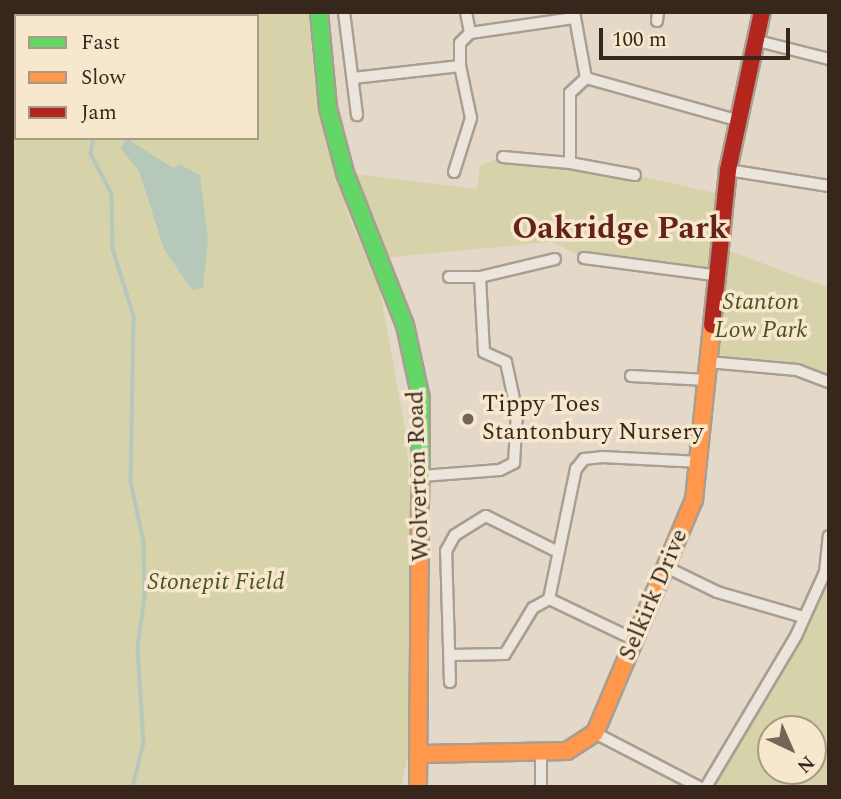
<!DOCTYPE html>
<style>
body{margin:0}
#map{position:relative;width:841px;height:799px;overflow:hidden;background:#e4d9c8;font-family:Spectral,serif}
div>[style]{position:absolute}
.green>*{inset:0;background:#d6d2aa}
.water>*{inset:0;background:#b5c8ba}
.stream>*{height:3.5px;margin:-1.75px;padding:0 1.75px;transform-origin:1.75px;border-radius:1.75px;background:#b5c8ba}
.roads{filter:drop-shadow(2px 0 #a89e92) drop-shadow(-2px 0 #a89e92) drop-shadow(0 2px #a89e92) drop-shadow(0 -2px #a89e92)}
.street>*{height:10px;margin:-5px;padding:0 5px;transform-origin:5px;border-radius:5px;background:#ece5db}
.fast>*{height:16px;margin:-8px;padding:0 8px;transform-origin:8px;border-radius:8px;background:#63d668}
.slow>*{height:16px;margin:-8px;padding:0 8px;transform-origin:8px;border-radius:8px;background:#ff974d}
.jam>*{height:16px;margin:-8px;padding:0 8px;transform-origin:8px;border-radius:8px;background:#b3261e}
.dots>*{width:19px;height:19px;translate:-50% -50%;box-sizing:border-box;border:4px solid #f6e7cd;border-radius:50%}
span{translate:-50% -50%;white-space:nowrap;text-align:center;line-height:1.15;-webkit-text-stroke:7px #f6e7cd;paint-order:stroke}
.park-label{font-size:24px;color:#4a5321;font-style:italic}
.poi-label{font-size:24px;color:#36261b}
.left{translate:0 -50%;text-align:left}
.street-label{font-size:24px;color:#36261b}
.district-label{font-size:32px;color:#63231a;font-weight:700}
.frame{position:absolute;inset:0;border:14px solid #36261b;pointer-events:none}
.legend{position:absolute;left:14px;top:14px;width:245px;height:126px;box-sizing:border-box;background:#f6e7cd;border:2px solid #a99a86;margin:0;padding:9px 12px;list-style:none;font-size:21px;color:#36261b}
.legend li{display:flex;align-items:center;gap:14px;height:35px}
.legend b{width:35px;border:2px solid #a99a86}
.north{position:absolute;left:757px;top:715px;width:70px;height:70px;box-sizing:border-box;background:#f6e7cd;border:2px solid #a99a86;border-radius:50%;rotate:136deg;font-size:19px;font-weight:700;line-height:28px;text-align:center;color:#36261b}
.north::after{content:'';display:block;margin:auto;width:24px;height:32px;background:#736558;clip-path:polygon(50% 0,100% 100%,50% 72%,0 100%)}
.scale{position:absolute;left:599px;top:28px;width:191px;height:32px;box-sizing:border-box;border:4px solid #36261b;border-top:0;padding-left:9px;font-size:21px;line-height:24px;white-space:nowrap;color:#36261b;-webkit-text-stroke:5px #f6e7cd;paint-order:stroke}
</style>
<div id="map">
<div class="green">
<div style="clip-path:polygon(evenodd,12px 12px,309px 12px,314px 80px,349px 217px,380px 290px,406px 434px,423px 686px,401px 787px,12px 787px,12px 12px,16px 16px,257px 16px,257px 138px,16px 138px,16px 16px)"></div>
<div style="clip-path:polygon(503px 157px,635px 175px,724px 195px,717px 246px,829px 288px,829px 382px,797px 370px,708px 362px,714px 275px,584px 258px,552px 242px,381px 258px,345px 173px,477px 189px,480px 165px)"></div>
<div style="clip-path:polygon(evenodd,829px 536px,829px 787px,706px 787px,825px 572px,829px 536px,771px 729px,813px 729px,813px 771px,771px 771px,771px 729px)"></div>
</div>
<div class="water">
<div style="clip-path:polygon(126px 138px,173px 168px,181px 165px,200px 175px,208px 240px,203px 288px,192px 290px,164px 249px,139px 171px,121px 149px)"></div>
</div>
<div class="stream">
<div style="left:94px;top:138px;width:16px;rotate:101deg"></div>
<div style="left:91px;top:154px;width:45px;rotate:62.3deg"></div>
<div style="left:112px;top:194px;width:55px;rotate:89deg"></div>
<div style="left:113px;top:249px;width:70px;rotate:72.6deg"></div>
<div style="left:134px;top:316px;width:166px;rotate:91deg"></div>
<div style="left:131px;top:482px;width:61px;rotate:77.8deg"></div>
<div style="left:144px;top:542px;width:55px;rotate:89deg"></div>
<div style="left:145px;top:597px;width:51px;rotate:97.8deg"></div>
<div style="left:138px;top:648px;width:95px;rotate:86.4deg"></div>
<div style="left:144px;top:743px;width:45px;rotate:104deg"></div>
</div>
<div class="roads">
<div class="street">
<div style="left:344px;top:12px;width:104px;rotate:82.8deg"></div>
<div style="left:466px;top:12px;width:21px;rotate:79deg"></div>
<div style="left:574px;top:12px;width:67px;rotate:79.7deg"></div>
<div style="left:586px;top:78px;width:156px;rotate:15.6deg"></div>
<div style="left:657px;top:21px;width:9px;rotate:-84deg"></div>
<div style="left:754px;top:40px;width:77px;rotate:14.2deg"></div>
<div style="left:353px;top:78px;width:108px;rotate:-6.4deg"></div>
<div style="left:460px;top:66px;width:23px;rotate:-90deg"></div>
<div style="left:460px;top:43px;width:14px;rotate:-45deg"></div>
<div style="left:470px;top:33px;width:105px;rotate:-8.2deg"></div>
<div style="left:586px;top:78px;width:22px;rotate:137deg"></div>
<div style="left:570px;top:93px;width:70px;rotate:90deg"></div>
<div style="left:570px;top:163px;width:66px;rotate:10.5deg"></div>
<div style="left:503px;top:157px;width:67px;rotate:5.1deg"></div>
<div style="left:728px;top:170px;width:102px;rotate:9deg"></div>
<div style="left:454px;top:172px;width:57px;rotate:-72.5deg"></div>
<div style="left:471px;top:118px;width:53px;rotate:-101.9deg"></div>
<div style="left:584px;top:258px;width:131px;rotate:7.5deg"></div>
<div style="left:449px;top:277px;width:31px"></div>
<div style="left:708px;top:362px;width:89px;rotate:5.1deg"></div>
<div style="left:797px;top:370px;width:34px;rotate:21deg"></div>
<div style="left:631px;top:376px;width:76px;rotate:3deg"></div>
<div style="left:422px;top:476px;width:78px;rotate:-4.4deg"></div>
<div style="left:500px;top:470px;width:16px;rotate:-27deg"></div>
<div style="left:514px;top:463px;width:50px;rotate:-86.6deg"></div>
<div style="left:517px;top:413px;width:52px;rotate:-102.2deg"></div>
<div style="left:506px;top:362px;width:24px;rotate:-156deg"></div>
<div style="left:484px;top:352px;width:75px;rotate:-93.1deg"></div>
<div style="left:480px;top:277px;width:77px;rotate:-13.5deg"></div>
<div style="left:666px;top:567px;width:57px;rotate:26.1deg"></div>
<div style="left:717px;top:592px;width:90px;rotate:16.2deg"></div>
<div style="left:635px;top:640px;width:95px;rotate:-154.5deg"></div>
<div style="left:549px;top:599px;width:133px;rotate:-78.3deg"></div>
<div style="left:576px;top:469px;width:13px;rotate:-51deg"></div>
<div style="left:584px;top:459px;width:18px;rotate:-6deg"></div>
<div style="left:602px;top:457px;width:99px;rotate:2.9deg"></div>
<div style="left:451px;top:655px;width:54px;rotate:-1.1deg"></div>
<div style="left:505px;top:654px;width:54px;rotate:-58.7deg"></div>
<div style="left:533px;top:608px;width:18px;rotate:-29deg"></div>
<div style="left:450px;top:682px;width:131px;rotate:-91.7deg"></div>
<div style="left:446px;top:551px;width:18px;rotate:-61deg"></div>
<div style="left:455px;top:535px;width:36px;rotate:-32deg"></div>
<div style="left:486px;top:516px;width:80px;rotate:26.6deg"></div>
<div style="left:595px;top:733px;width:117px;rotate:27.4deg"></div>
<div style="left:541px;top:787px;width:36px;rotate:-90deg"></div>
<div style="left:706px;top:787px;width:176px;rotate:-59.2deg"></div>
<div style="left:796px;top:636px;width:70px;rotate:-65.6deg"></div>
<div style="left:825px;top:572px;width:36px;rotate:-84deg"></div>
</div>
<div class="fast">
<div style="left:319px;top:12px;width:96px;rotate:84.6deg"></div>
<div style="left:328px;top:108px;width:67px;rotate:75.3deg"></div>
<div style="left:345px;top:173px;width:163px;rotate:68.5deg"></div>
<div style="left:405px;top:325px;width:76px;rotate:77.8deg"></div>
<div style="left:421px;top:399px;width:105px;rotate:90.5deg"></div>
</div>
<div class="slow">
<div style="left:64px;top:16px;width:4px;rotate:-76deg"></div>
<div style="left:12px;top:117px;width:8px;rotate:-60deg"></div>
<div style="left:422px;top:754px;width:145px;rotate:-1.2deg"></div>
<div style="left:567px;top:751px;width:33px;rotate:-33deg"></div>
<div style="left:595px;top:733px;width:253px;rotate:-67deg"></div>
<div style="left:694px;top:500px;width:176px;rotate:-84.1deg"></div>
<div style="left:418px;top:787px;width:283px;rotate:-89.6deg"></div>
</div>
<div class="jam">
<div style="left:712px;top:325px;width:156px;rotate:-84.1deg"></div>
<div style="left:728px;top:170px;width:162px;rotate:-77.9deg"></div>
</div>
</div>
<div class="dots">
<div style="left:468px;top:419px;background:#736558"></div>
</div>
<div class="park-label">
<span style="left:761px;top:317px">Stanton<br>Low Park</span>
<span style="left:216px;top:583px">Stonepit Field</span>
</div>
<div class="poi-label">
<span class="left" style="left:482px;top:419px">Tippy Toes<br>Stantonbury Nursery</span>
</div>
<div class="street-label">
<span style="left:419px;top:476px;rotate:-92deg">Wolverton Road</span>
<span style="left:654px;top:595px;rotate:-67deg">Selkirk Drive</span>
</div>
<div class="district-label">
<span style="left:620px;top:229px">Oakridge Park</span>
</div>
<div class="frame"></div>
<ul class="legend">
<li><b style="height:9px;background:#63d668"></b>Fast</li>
<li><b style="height:9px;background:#ff974d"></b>Slow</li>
<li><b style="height:9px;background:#b3261e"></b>Jam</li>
</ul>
<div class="north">N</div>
<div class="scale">100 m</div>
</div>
